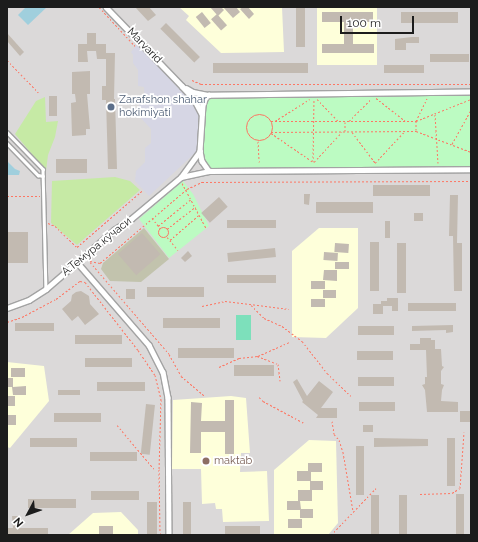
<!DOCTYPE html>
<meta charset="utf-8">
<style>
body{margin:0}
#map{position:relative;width:478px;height:542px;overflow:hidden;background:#eeeae2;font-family:Raleway,sans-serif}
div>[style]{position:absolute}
.residential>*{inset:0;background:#dbd9d9;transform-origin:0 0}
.education>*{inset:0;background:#feffda;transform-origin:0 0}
.construction>*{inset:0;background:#c2c3ad}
.grass>*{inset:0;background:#c6eaa5}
.park>*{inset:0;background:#bcfbc2}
.pitch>*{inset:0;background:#7de0bb;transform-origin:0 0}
.plaza>*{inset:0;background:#d6d6e4}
.water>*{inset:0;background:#a0cfdd}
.building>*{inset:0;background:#c2bab1;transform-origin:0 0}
.path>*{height:1px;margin-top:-0.5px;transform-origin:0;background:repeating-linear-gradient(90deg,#fd7663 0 2px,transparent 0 4px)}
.path>.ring{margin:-0.5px;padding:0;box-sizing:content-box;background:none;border:1px solid #fd7663;border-radius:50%}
.roads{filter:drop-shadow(1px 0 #a3a3a3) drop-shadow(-1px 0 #a3a3a3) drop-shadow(0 1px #a3a3a3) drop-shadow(0 -1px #a3a3a3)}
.service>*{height:2.5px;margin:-1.25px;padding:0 1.25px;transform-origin:1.25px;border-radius:1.25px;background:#fff}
.minor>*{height:4.5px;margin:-2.25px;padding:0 2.25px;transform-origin:2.25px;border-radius:2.25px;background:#fff}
.dots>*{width:11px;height:11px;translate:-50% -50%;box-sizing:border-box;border:2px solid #fff;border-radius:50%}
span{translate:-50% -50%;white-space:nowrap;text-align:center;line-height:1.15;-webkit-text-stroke:3.5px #fff;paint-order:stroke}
.street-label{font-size:11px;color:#1c1c1c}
.service-label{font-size:11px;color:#4e5e75}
.left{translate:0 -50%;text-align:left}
.education-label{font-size:11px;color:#785e54}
.frame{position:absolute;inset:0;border:8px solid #1c1c1c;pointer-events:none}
.north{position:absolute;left:8px;top:494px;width:40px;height:40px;-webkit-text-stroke:3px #fff;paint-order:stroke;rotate:229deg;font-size:11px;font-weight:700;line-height:16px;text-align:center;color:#1c1c1c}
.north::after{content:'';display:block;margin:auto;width:14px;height:18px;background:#1c1c1c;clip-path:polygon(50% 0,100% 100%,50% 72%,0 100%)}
.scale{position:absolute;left:340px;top:16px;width:74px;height:18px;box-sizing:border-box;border:2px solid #1c1c1c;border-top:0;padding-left:5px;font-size:12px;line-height:14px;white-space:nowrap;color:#1c1c1c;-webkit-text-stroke:3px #fff;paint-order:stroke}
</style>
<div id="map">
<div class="residential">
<div style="left:7px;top:7px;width:464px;height:528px"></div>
</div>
<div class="education">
<div style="clip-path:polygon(179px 7px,282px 7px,284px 52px,221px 53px,186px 20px,189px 16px)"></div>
<div style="left:317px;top:7px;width:60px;height:58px"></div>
<div style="clip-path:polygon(319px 228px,358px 228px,358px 308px,326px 338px,292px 337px,292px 251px)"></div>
<div style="clip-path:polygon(7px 362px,44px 366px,49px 401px,10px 448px,7px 447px)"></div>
<div style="clip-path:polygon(231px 396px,246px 398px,250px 453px,241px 453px,240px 472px,267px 471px,269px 521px,223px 522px,222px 509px,216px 509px,215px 503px,202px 504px,201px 469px,172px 469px,173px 400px)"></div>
<div style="clip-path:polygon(309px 440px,336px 441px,338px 523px,328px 535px,274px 535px,274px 470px)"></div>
<div style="clip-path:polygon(121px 512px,138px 530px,138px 535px,68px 535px,93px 513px)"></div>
</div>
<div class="construction">
<div style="clip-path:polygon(144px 228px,169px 259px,141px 282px,110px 281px,101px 269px,103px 263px)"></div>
</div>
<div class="grass">
<div style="clip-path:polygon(45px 97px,46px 122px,58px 121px,55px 137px,48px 155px,46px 171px,15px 134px,36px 101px)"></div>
<div style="clip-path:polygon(115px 177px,130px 181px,140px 190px,77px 245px,51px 223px,52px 181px)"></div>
</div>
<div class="park">
<div style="clip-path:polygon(471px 92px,471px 169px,210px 171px,205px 166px,200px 151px,206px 97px)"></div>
<div style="clip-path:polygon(183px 181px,193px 194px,209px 226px,169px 258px,139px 219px)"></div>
</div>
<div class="pitch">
<div style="left:236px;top:315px;width:15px;height:25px"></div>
</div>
<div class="plaza">
<div style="clip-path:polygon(137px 44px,194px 105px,199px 114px,197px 151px,149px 196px,135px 181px,136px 171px,145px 162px,145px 148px,151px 143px,151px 129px,139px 116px,139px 103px,145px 103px,144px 87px,138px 86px,138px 70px,133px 63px,133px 55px,131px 52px)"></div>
</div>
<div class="water">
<div style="clip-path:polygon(26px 7px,47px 7px,28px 25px,18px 15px)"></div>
<div style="clip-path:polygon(7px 161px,15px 169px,20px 171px,19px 175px,7px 175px)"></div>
</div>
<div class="building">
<div style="clip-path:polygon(135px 7px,149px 7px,156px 15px,148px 21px)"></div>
<div style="clip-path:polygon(210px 7px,221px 7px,224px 10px,218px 16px)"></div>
<div style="clip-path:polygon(223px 7px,236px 7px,240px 12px,233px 18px)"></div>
<div style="clip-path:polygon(243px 7px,248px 7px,254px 14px,249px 19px,240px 9px)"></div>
<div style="left:296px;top:7px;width:9px;height:40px"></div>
<div style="left:202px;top:12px;width:14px;height:8px;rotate:51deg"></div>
<div style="clip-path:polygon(322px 12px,373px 12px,373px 22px,353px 22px,353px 44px,374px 44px,374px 53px,322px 53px,322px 44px,344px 44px,344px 22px,322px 22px)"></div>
<div style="left:458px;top:12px;width:11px;height:57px;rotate:90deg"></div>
<div style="left:217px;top:14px;width:15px;height:8px;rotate:48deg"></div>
<div style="left:166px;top:23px;width:48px;height:8px;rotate:45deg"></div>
<div style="clip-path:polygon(7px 33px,24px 52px,20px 56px,7px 41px)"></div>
<div style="clip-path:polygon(87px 33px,96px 33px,96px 44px,106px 44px,106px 53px,115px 53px,114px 99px,115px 99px,117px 169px,108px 169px,106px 100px,102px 100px,102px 86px,106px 86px,106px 59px,97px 59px,96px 51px,87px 51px,88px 62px,78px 62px,78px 44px,87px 44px)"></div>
<div style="clip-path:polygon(412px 37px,419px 37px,419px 43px,406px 43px,406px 50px,395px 50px,395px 39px)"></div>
<div style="left:430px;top:54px;width:39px;height:8px"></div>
<div style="left:308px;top:63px;width:10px;height:95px;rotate:90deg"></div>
<div style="left:384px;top:65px;width:40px;height:8px"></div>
<div style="clip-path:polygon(90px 71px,90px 94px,87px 94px,90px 129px,86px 129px,86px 135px,72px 136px,71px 103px,76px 102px,75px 94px,72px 94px,72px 72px)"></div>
<div style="left:49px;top:96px;width:8px;height:20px"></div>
<div style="left:56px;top:159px;width:31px;height:14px"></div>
<div style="left:373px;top:185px;width:57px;height:11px"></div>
<div style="clip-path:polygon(304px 194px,310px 194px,309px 205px,304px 204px)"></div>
<div style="clip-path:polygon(450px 195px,458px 195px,457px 243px,462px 243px,462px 291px,454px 291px,453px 236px,449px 236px)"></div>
<div style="left:219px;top:197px;width:13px;height:24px;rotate:48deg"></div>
<div style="left:316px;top:202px;width:57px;height:11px"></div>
<div style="left:414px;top:213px;width:9px;height:8px"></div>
<div style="left:276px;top:220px;width:8px;height:49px;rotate:90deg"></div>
<div style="left:385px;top:221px;width:5px;height:17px"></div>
<div style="left:7px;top:232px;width:21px;height:31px"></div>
<div style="left:142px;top:233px;width:28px;height:32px;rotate:49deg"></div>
<div style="left:370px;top:242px;width:9px;height:49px"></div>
<div style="left:335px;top:243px;width:14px;height:9px;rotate:4deg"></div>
<div style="left:397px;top:243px;width:9px;height:50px"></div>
<div style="left:275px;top:248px;width:9px;height:48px;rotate:84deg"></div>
<div style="clip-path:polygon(188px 251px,192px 256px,185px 262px,181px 258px)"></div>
<div style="left:324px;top:252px;width:14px;height:8px;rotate:4deg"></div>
<div style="left:335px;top:262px;width:14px;height:7px"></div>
<div style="clip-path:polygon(324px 270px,337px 270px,337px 281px,323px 280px)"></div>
<div style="left:276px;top:275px;width:8px;height:49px;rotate:90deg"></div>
<div style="left:311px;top:281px;width:14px;height:8px"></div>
<div style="left:147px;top:287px;width:57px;height:10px"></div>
<div style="left:126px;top:289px;width:9px;height:10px"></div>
<div style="left:323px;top:290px;width:13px;height:8px"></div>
<div style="clip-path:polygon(81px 291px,89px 296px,90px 304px,99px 314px,85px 325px,78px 316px,72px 321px,62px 309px,71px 301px,72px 295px,76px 292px)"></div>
<div style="clip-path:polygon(387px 298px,398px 298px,398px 311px,392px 311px,392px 306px,383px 306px,383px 314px,373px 314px,373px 304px,381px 304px,381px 301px,387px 301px)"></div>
<div style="left:311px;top:299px;width:14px;height:8px"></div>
<div style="left:456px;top:303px;width:8px;height:48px;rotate:90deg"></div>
<div style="left:163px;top:318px;width:57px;height:10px"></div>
<div style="left:54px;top:323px;width:8px;height:39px;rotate:90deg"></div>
<div style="clip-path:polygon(453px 325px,453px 332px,446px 333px,446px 330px,412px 331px,412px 326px)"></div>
<div style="left:358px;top:326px;width:36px;height:9px"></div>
<div style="left:75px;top:335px;width:47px;height:9px"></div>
<div style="clip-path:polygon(420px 338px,431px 338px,431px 340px,435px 340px,435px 349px,441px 349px,442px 366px,444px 367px,441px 371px,441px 384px,444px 385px,442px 390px,441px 401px,458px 402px,458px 412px,427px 412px,425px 390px,422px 385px,425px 384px,425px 377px,427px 377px,426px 350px,410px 350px,410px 344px,420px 344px)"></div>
<div style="left:178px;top:348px;width:56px;height:10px"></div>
<div style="left:393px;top:351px;width:9px;height:36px;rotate:90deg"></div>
<div style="left:132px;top:358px;width:9px;height:47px;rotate:90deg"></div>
<div style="left:234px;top:365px;width:40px;height:11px"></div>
<div style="left:25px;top:368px;width:9px;height:14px;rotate:90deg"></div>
<div style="left:394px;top:377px;width:9px;height:36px;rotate:90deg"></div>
<div style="clip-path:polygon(7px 378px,13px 378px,13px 387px,26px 386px,26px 395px,13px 395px,12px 387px,7px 387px)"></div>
<div style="clip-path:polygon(297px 379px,307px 396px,319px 381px,333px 392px,321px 408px,337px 408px,337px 418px,316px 418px,318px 415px,302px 402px,303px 401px,293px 382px)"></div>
<div style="left:97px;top:382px;width:48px;height:9px"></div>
<div style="left:58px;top:390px;width:22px;height:5px"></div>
<div style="left:7px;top:396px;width:8px;height:10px"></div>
<div style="clip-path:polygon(225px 400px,234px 400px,234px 454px,225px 454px,225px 432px,201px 432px,201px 453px,190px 453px,191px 402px,202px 403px,201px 421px,225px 421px)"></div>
<div style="left:395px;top:402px;width:9px;height:36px;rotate:90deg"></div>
<div style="left:146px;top:404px;width:9px;height:50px;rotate:6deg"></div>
<div style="left:470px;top:411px;width:11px;height:10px;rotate:90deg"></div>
<div style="left:54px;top:413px;width:47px;height:9px"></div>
<div style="left:7px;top:415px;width:9px;height:10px"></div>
<div style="left:363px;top:425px;width:10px;height:7px"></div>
<div style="left:30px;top:438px;width:47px;height:9px"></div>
<div style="clip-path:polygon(374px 438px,428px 439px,428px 446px,374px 447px)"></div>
<div style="left:447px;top:438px;width:8px;height:48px"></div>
<div style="left:356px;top:446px;width:8px;height:49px"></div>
<div style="left:90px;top:452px;width:47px;height:9px"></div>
<div style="clip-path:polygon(308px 463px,322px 463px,322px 472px,311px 472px,311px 481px,297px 481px,297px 471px,308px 471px)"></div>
<div style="left:310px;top:481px;width:13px;height:9px"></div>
<div style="left:298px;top:490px;width:14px;height:11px"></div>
<div style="left:139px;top:491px;width:9px;height:48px;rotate:90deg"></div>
<div style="left:456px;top:494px;width:8px;height:41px"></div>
<div style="left:371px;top:495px;width:8px;height:40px"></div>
<div style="left:399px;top:495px;width:8px;height:40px"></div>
<div style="left:76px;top:499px;width:9px;height:48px;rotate:90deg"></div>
<div style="clip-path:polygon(287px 501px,300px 501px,301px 509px,313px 509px,313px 518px,300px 518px,300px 510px,287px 510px)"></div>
<div style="left:147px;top:502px;width:10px;height:33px"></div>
<div style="left:183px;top:502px;width:8px;height:33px"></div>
<div style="clip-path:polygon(12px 516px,18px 516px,19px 528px,48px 528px,48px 535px,7px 535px,7px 528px,13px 528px)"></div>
<div style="left:288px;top:519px;width:14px;height:9px"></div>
<div style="left:99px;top:526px;width:14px;height:9px"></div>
<div style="left:225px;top:526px;width:35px;height:9px"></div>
</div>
<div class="path">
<div style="left:99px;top:7px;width:53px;rotate:47.3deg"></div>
<div style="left:7px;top:60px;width:45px;rotate:45.9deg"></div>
<div style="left:192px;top:80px;width:10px;rotate:24deg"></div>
<div style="left:201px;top:84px;width:270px"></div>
<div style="left:376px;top:98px;width:37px;rotate:38deg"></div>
<div style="left:317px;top:99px;width:30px;rotate:46deg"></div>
<div style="left:435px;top:114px;width:49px;rotate:86.5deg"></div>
<div class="ring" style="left:246px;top:114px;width:25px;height:25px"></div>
<div style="left:271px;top:121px;width:145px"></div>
<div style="left:416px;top:121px;width:59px;rotate:-21.8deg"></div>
<div style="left:275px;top:121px;width:41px;rotate:-32.2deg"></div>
<div style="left:349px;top:121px;width:31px;rotate:-45deg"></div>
<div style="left:345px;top:122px;width:9px;rotate:90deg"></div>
<div style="left:416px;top:130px;width:9px;rotate:-90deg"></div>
<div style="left:416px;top:121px;width:25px;rotate:-64deg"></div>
<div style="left:271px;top:132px;width:145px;rotate:-0.4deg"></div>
<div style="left:416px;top:131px;width:59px;rotate:20.9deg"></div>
<div style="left:352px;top:132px;width:39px;rotate:53deg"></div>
<div style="left:375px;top:163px;width:42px;rotate:-46.9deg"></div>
<div style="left:271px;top:133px;width:51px;rotate:34.6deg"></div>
<div style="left:258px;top:141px;width:21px;rotate:87deg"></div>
<div style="left:452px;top:144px;width:39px;rotate:-61deg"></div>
<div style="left:313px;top:162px;width:63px;rotate:-89.1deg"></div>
<div style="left:314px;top:162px;width:41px;rotate:-47deg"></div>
<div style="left:182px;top:183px;width:51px;rotate:61.9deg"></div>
<div style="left:7px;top:196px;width:33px"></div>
<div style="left:152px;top:218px;width:13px;rotate:51deg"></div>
<div style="left:48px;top:223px;width:8px;rotate:23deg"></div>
<div style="left:55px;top:226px;width:30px;rotate:44deg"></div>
<div style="left:77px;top:247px;width:87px;rotate:-40.8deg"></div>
<div style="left:158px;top:226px;width:43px;rotate:-39.3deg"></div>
<div class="ring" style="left:158px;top:227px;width:9px;height:9px"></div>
<div style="left:167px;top:229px;width:36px;rotate:-38deg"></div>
<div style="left:167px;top:237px;width:17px;rotate:50deg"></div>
<div style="left:170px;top:240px;width:38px;rotate:-41deg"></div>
<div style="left:90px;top:261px;width:10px;rotate:11deg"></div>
<div style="left:100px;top:263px;width:114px;rotate:-40.4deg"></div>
<div style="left:187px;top:189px;width:17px;rotate:-25deg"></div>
<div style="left:202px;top:182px;width:269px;rotate:-0.2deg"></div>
<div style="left:90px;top:262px;width:121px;rotate:49.3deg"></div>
<div style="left:169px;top:354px;width:25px;rotate:61deg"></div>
<div style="left:181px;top:376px;width:30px;rotate:40deg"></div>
<div style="left:251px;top:305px;width:18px;rotate:45deg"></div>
<div style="left:264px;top:318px;width:20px;rotate:24deg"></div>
<div style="left:282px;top:326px;width:25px;rotate:37deg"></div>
<div style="left:302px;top:341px;width:41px;rotate:52deg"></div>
<div style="left:327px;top:373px;width:33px;rotate:44deg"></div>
<div style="left:202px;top:306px;width:24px;rotate:-12deg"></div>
<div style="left:225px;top:301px;width:64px;rotate:7.1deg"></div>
<div style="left:7px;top:322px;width:16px;rotate:-18deg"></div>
<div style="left:22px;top:317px;width:38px;rotate:-28deg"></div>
<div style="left:56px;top:299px;width:30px;rotate:-37deg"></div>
<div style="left:80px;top:281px;width:5px;rotate:11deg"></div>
<div style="left:85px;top:282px;width:86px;rotate:52.1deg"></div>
<div style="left:138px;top:350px;width:30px;rotate:56deg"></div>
<div style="left:155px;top:375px;width:25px;rotate:76deg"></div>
<div style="left:161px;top:399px;width:70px;rotate:91.6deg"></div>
<div style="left:159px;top:469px;width:66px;rotate:89.1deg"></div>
<div style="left:258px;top:356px;width:36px;rotate:-24deg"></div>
<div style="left:219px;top:367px;width:22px;rotate:-24deg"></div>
<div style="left:239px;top:358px;width:18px;rotate:-6deg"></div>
<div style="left:257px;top:356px;width:22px;rotate:21deg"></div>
<div style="left:278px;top:364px;width:17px;rotate:83deg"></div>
<div style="left:259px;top:397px;width:6px;rotate:45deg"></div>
<div style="left:263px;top:401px;width:47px;rotate:28.2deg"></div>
<div style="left:332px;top:421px;width:13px;rotate:81deg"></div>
<div style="left:334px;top:434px;width:8px;rotate:50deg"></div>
<div style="left:339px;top:440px;width:13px;rotate:72deg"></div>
<div style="left:343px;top:452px;width:60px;rotate:80.4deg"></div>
<div style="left:117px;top:425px;width:57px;rotate:49.9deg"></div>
<div style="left:420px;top:494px;width:32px;rotate:-2deg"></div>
<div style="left:452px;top:493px;width:9px;rotate:-32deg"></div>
<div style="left:460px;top:488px;width:56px;rotate:-85.9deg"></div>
<div style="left:331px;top:535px;width:65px;rotate:-46.2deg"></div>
</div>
<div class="roads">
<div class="service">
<div style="left:7px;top:132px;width:52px;rotate:45.8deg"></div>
<div style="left:43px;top:169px;width:120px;rotate:88.6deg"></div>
<div style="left:7px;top:143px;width:45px;rotate:45.9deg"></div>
<div style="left:38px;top:175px;width:5px;rotate:11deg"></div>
</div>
<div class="minor">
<div style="left:106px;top:7px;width:110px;rotate:46.1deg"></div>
<div style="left:182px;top:86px;width:18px;rotate:47deg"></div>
<div style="left:194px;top:99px;width:17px;rotate:62deg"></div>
<div style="left:186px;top:88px;width:8px;rotate:30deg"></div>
<div style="left:193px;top:92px;width:16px;rotate:11deg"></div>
<div style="left:471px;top:92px;width:262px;rotate:179.3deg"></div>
<div style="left:209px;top:95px;width:4px;rotate:146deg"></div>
<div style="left:206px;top:97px;width:9px;rotate:111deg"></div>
<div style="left:203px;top:105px;width:46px;rotate:93.7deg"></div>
<div style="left:200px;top:151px;width:10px;rotate:79deg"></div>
<div style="left:202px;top:161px;width:12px;rotate:55deg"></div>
<div style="left:209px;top:171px;width:262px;rotate:-0.4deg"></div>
<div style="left:181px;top:177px;width:29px;rotate:-12deg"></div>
<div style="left:77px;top:262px;width:110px;rotate:49.1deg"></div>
<div style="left:149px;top:345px;width:30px;rotate:63deg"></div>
<div style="left:163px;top:372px;width:26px;rotate:79deg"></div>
<div style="left:168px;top:398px;width:137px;rotate:89.6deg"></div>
<div style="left:7px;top:308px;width:23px;rotate:-20deg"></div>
<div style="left:29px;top:300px;width:20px;rotate:-33deg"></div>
<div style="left:46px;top:289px;width:90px;rotate:-40.9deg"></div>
<div style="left:114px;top:230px;width:20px;rotate:-33deg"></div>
<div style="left:131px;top:219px;width:65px;rotate:-40deg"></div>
<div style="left:181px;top:177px;width:32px;rotate:-54deg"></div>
</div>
</div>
<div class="dots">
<div style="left:111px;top:107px;background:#5c6f8a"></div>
<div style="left:206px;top:461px;background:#8d6e63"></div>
</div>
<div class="street-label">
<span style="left:144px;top:46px;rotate:46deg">Marvarid</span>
<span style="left:97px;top:247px;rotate:-39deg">А.Темура кўчаси</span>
</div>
<div class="service-label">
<span class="left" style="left:119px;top:107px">Zarafshon shahar<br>hokimiyati</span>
</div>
<div class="education-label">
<span class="left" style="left:214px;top:461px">maktab</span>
</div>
<div class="frame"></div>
<div class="north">N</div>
<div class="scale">100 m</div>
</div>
